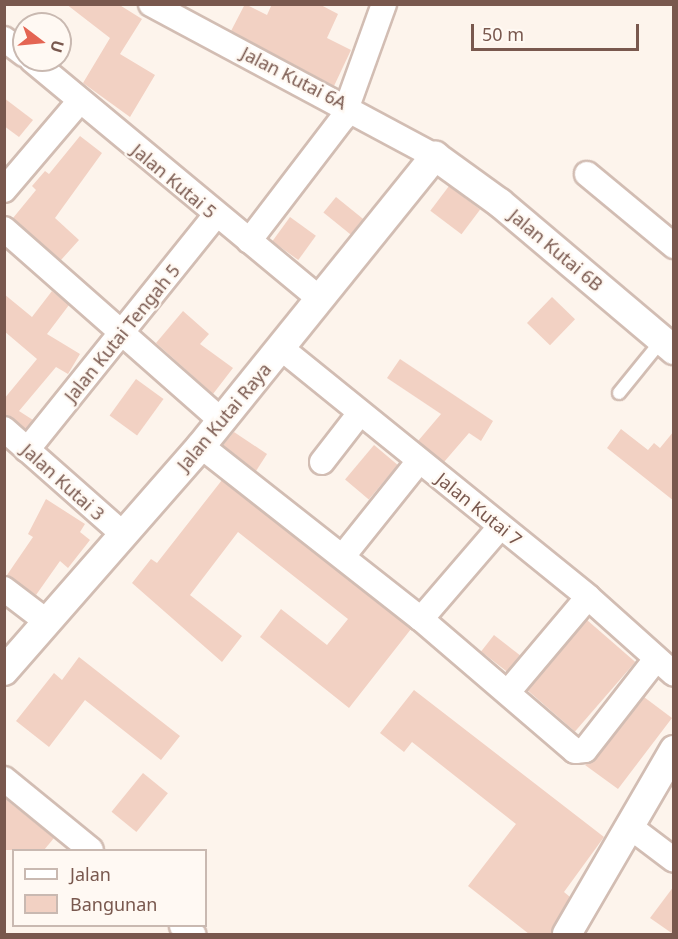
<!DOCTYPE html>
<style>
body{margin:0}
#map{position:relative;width:678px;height:939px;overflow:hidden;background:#fdf4ec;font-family:"Noto Sans",sans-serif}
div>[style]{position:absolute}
.building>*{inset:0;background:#f2d1c3;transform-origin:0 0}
.roads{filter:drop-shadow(2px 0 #d2bdb3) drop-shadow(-2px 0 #d2bdb3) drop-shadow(0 2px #d2bdb3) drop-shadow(0 -2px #d2bdb3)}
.service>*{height:12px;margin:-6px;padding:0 6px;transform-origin:6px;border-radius:6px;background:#fff}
.minor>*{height:24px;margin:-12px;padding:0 12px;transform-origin:12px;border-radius:12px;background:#fff}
.tertiary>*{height:28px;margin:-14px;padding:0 14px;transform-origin:14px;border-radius:14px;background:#fff}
span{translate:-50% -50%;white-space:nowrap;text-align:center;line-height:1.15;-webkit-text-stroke:4.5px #fff9f3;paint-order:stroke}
.street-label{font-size:18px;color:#79584e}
.frame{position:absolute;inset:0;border:6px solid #79584e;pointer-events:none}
.legend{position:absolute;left:12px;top:849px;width:195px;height:78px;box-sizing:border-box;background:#fff9f3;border:2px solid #c9b9b1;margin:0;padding:8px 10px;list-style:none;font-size:18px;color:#79584e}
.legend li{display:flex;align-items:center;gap:12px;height:30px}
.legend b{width:30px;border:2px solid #c9b9b1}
.north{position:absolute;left:12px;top:12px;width:60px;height:60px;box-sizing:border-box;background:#fff9f3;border:2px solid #c9b9b1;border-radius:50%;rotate:106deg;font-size:16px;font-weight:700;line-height:24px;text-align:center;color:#79584e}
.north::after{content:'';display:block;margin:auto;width:21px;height:27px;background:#e46553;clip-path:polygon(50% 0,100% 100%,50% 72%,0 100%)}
.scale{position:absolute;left:471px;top:24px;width:168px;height:27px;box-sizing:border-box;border:3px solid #79584e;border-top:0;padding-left:8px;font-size:18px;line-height:21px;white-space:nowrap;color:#79584e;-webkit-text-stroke:4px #fff9f3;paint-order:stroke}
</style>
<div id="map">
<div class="building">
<div style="clip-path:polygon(66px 4px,118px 4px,142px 19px,120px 54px,155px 75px,130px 117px,83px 83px,110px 38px)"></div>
<div style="clip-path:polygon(245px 4px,267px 15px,272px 4px,319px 4px,338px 14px,327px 38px,351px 50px,334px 86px,231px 31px)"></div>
<div style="clip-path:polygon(4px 98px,33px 120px,19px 137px,4px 126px)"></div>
<div style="clip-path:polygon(80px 136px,102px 153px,55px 218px,79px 240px,61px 260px,13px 218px,36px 190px,32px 186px,45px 171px,49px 174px)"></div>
<div style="left:449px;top:186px;width:39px;height:31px;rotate:37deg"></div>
<div style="left:336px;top:197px;width:35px;height:20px;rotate:39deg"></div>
<div style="left:290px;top:217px;width:32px;height:30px;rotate:36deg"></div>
<div style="clip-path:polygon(52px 291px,69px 305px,47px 334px,80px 354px,68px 374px,56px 367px,19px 411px,33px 420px,26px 429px,4px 415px,4px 399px,37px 359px,4px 331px,4px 294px,32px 317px)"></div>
<div style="left:552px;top:297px;width:32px;height:36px;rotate:44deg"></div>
<div style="clip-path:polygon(183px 311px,209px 334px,200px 344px,233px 368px,213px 394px,156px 343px)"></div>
<div style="clip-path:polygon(400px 359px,493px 421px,481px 441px,469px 433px,444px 462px,418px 441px,441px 414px,387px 378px)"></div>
<div style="left:136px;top:379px;width:34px;height:45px;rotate:36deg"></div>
<div style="clip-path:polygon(621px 429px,648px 450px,654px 443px,660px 448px,674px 431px,674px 501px,607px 448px)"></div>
<div style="clip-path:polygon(234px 432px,267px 454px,256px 471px,223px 445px)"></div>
<div style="left:374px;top:445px;width:31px;height:45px;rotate:40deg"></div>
<div style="clip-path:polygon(222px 480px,411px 629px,349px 708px,260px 637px,281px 609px,327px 645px,348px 619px,238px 532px,190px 595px,242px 636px,222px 662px,132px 583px,151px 559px,157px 563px)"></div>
<div style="clip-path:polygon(46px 499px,85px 524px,80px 532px,90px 540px,68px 568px,60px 561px,36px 595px,7px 575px,33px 537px,28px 534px)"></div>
<div style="left:587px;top:620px;width:64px;height:92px;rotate:41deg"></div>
<div style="left:494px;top:635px;width:33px;height:21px;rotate:38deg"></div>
<div style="clip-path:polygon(79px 657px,180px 736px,161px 760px,85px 700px,49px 747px,16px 721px,54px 673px,62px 680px)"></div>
<div style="clip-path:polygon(414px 690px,604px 837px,564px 892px,570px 897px,551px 934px,529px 934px,468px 886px,516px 824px,412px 742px,404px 752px,380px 733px)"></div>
<div style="clip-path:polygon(644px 697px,672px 718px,618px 789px,585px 765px,596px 759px)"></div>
<div style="left:143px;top:773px;width:32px;height:50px;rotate:39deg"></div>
<div style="clip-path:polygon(4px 798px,54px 838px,44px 850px,4px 850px)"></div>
<div style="clip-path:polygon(674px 886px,674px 934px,673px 934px,650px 918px)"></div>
</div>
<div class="roads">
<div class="service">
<div style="left:619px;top:393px;width:68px;rotate:-50.9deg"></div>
</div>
<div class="minor">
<div style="left:151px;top:4px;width:322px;rotate:28.2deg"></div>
<div style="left:4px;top:39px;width:25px;rotate:37deg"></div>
<div style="left:32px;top:60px;width:373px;rotate:39.7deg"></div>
<div style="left:587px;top:174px;width:113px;rotate:39.6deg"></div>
<div style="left:4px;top:190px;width:116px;rotate:-49.6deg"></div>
<div style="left:4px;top:229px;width:289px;rotate:41.4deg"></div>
<div style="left:249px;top:241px;width:155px;rotate:-52.6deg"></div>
<div style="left:343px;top:118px;width:121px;rotate:-70.2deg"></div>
<div style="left:281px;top:348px;width:395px;rotate:39deg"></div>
<div style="left:588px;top:597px;width:115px;rotate:41.8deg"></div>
<div style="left:4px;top:429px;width:159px;rotate:41.4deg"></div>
<div style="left:201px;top:446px;width:280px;rotate:38.2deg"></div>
<div style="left:421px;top:619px;width:203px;rotate:40.6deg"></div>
<div style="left:575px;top:751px;width:10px;rotate:-6deg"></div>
<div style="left:585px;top:750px;width:115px;rotate:-52deg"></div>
<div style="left:27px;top:450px;width:302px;rotate:-51.2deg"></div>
<div style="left:322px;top:462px;width:62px;rotate:-52.2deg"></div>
<div style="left:343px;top:556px;width:122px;rotate:-51.3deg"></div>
<div style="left:4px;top:589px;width:53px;rotate:37.3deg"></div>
<div style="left:421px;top:619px;width:121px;rotate:-49.3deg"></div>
<div style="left:508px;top:692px;width:124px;rotate:-49.9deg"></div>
<div style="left:4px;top:779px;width:112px;rotate:39.2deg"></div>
<div style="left:629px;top:826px;width:56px;rotate:37.1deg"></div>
<div style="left:182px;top:926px;width:14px;rotate:36deg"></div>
</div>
<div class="tertiary">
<div style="left:4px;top:671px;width:299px;rotate:-48.8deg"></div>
<div style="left:201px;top:446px;width:373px;rotate:-51.1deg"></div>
<div style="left:435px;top:156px;width:80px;rotate:35.9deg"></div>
<div style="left:500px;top:203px;width:228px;rotate:40.2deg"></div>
<div style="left:567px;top:934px;width:213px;rotate:-59.8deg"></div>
</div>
</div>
<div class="street-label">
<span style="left:294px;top:78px;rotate:27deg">Jalan Kutai 6A</span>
<span style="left:174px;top:181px;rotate:40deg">Jalan Kutai 5</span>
<span style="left:556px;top:250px;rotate:40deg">Jalan Kutai 6B</span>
<span style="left:122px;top:333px;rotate:-51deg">Jalan Kutai Tengah 5</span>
<span style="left:224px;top:417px;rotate:-50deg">Jalan Kutai Raya</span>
<span style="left:63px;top:482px;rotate:42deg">Jalan Kutai 3</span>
<span style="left:479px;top:509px;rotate:39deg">Jalan Kutai 7</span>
</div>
<div class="frame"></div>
<ul class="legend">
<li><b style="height:8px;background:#fff"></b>Jalan</li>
<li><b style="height:16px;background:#f2d1c3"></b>Bangunan</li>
</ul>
<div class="north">U</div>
<div class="scale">50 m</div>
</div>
